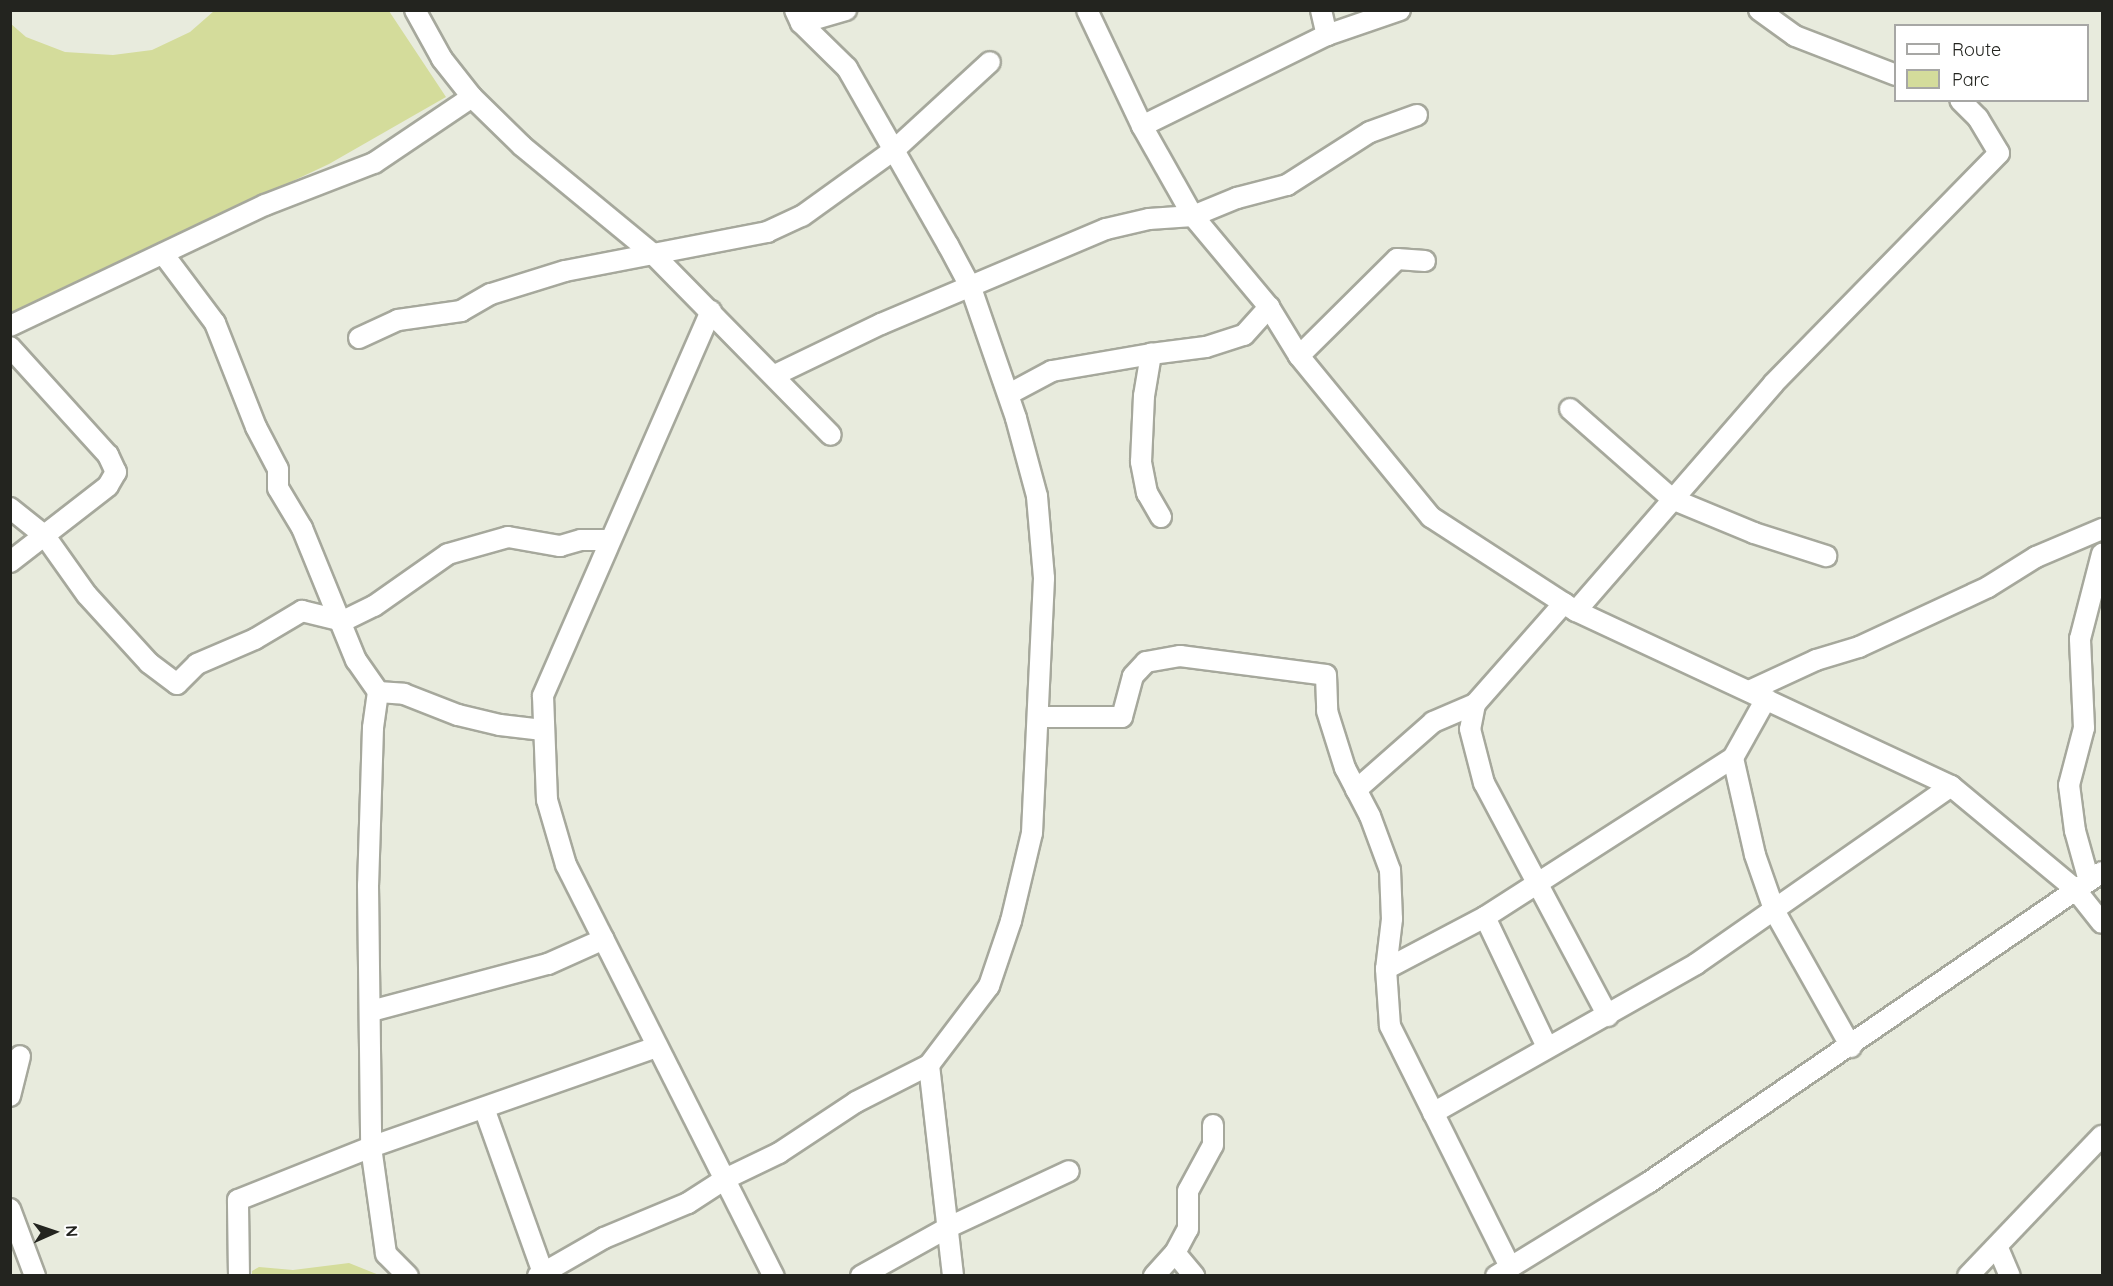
<!DOCTYPE html>
<style>
body{margin:0}
#map{position:relative;width:2113px;height:1286px;overflow:hidden;background:#e8ebdd;font-family:Quicksand,sans-serif}
div>[style]{position:absolute}
.green>*{inset:0;background:#d4dc9b}
.roads{filter:drop-shadow(2px 0 #a6a89c) drop-shadow(-2px 0 #a6a89c) drop-shadow(0 2px #a6a89c) drop-shadow(0 -2px #a6a89c)}
.minor>*{height:20px;margin:-10px;padding:0 10px;transform-origin:10px;border-radius:10px;background:#fff}
span{translate:-50% -50%;white-space:nowrap;text-align:center;line-height:1.15;-webkit-text-stroke:6px #fff;paint-order:stroke}
.frame{position:absolute;inset:0;border:12px solid #23241f;pointer-events:none}
.legend{position:absolute;left:1894px;top:24px;width:195px;height:78px;box-sizing:border-box;background:#fff;border:2px solid #a7a7a5;margin:0;padding:8px 10px;list-style:none;font-size:18px;color:#23241f}
.legend li{display:flex;align-items:center;gap:12px;height:30px}
.legend b{width:30px;border:2px solid #a7a7a5}
.north{position:absolute;left:24px;top:1202px;width:60px;height:60px;-webkit-text-stroke:4px #fff;paint-order:stroke;rotate:87deg;font-size:16px;font-weight:700;line-height:24px;text-align:center;color:#23241f}
.north::after{content:'';display:block;margin:auto;width:21px;height:27px;background:#23241f;clip-path:polygon(50% 0,100% 100%,50% 72%,0 100%)}
</style>
<div id="map">
<div class="green">
<div style="clip-path:polygon(214px 11px,389px 11px,446px 97px,329px 164px,11px 313px,10px 23px,26px 37px,65px 52px,113px 55px,152px 50px,190px 32px)"></div>
<div style="clip-path:polygon(349px 1263px,379px 1275px,252px 1275px,252px 1271px,259px 1267px,293px 1270px)"></div>
</div>
<div class="roads">
<div class="minor">
<div style="left:415px;top:10px;width:56px;rotate:61.1deg"></div>
<div style="left:442px;top:59px;width:48px;rotate:51.7deg"></div>
<div style="left:472px;top:97px;width:70px;rotate:44.4deg"></div>
<div style="left:522px;top:146px;width:171px;rotate:39.5deg"></div>
<div style="left:654px;top:255px;width:252px;rotate:45.5deg"></div>
<div style="left:1087px;top:10px;width:128px;rotate:64.6deg"></div>
<div style="left:1142px;top:126px;width:103px;rotate:60.5deg"></div>
<div style="left:1193px;top:216px;width:119px;rotate:50.1deg"></div>
<div style="left:1269px;top:307px;width:57px;rotate:58.5deg"></div>
<div style="left:1299px;top:356px;width:208px;rotate:50.7deg"></div>
<div style="left:1431px;top:517px;width:173px;rotate:33deg"></div>
<div style="left:1576px;top:611px;width:414px;rotate:25deg"></div>
<div style="left:1951px;top:786px;width:161px;rotate:39.7deg"></div>
<div style="left:2075px;top:889px;width:43px;rotate:51.5deg"></div>
<div style="left:1321px;top:10px;width:26px;rotate:77deg"></div>
<div style="left:1759px;top:10px;width:44px;rotate:35.8deg"></div>
<div style="left:1795px;top:36px;width:108px;rotate:21.1deg"></div>
<div style="left:801px;top:23px;width:47px;rotate:-16.1deg"></div>
<div style="left:1142px;top:126px;width:206px;rotate:-26.2deg"></div>
<div style="left:1327px;top:35px;width:77px;rotate:-18.9deg"></div>
<div style="left:164px;top:255px;width:85px;rotate:53.1deg"></div>
<div style="left:215px;top:323px;width:112px;rotate:68.5deg"></div>
<div style="left:256px;top:427px;width:47px;rotate:62.4deg"></div>
<div style="left:278px;top:469px;width:19px;rotate:90deg"></div>
<div style="left:278px;top:488px;width:47px;rotate:59deg"></div>
<div style="left:302px;top:528px;width:143px;rotate:67.8deg"></div>
<div style="left:356px;top:660px;width:39px;rotate:55deg"></div>
<div style="left:378px;top:692px;width:36px;rotate:98deg"></div>
<div style="left:373px;top:728px;width:157px;rotate:91.8deg"></div>
<div style="left:368px;top:885px;width:262px;rotate:89.3deg"></div>
<div style="left:371px;top:1147px;width:108px;rotate:82deg"></div>
<div style="left:386px;top:1254px;width:31px;rotate:45deg"></div>
<div style="left:711px;top:311px;width:420px;rotate:113.6deg"></div>
<div style="left:543px;top:696px;width:104px;rotate:87.8deg"></div>
<div style="left:547px;top:800px;width:68px;rotate:73.7deg"></div>
<div style="left:566px;top:865px;width:461px;rotate:63.2deg"></div>
<div style="left:10px;top:326px;width:282px;rotate:-25.4deg"></div>
<div style="left:265px;top:205px;width:117px;rotate:-21.1deg"></div>
<div style="left:374px;top:163px;width:118px;rotate:-34deg"></div>
<div style="left:359px;top:338px;width:43px;rotate:-24.8deg"></div>
<div style="left:398px;top:320px;width:64px;rotate:-8.1deg"></div>
<div style="left:461px;top:311px;width:34px;rotate:-30deg"></div>
<div style="left:491px;top:294px;width:77px;rotate:-17.3deg"></div>
<div style="left:565px;top:271px;width:206px;rotate:-10.9deg"></div>
<div style="left:767px;top:232px;width:38px;rotate:-25deg"></div>
<div style="left:802px;top:216px;width:113px;rotate:-35.7deg"></div>
<div style="left:894px;top:150px;width:130px;rotate:-42.5deg"></div>
<div style="left:10px;top:347px;width:146px;rotate:47.8deg"></div>
<div style="left:108px;top:455px;width:19px;rotate:65deg"></div>
<div style="left:116px;top:472px;width:16px;rotate:120deg"></div>
<div style="left:108px;top:486px;width:124px;rotate:142.2deg"></div>
<div style="left:1299px;top:356px;width:138px;rotate:-44.7deg"></div>
<div style="left:1397px;top:259px;width:28px;rotate:4deg"></div>
<div style="left:775px;top:375px;width:118px;rotate:-25.7deg"></div>
<div style="left:881px;top:324px;width:244px;rotate:-22.9deg"></div>
<div style="left:1106px;top:229px;width:44px;rotate:-13.1deg"></div>
<div style="left:1149px;top:219px;width:44px;rotate:-3.9deg"></div>
<div style="left:1193px;top:216px;width:48px;rotate:-22.2deg"></div>
<div style="left:1237px;top:198px;width:52px;rotate:-14.6deg"></div>
<div style="left:1287px;top:185px;width:98px;rotate:-32.6deg"></div>
<div style="left:1370px;top:132px;width:50px;rotate:-19.9deg"></div>
<div style="left:1009px;top:394px;width:49px;rotate:-28.1deg"></div>
<div style="left:1052px;top:371px;width:100px;rotate:-9.7deg"></div>
<div style="left:1570px;top:409px;width:136px;rotate:41.4deg"></div>
<div style="left:1672px;top:499px;width:89px;rotate:22.5deg"></div>
<div style="left:1754px;top:533px;width:76px;rotate:17.7deg"></div>
<div style="left:10px;top:508px;width:45px;rotate:38.7deg"></div>
<div style="left:45px;top:536px;width:72px;rotate:54.6deg"></div>
<div style="left:87px;top:595px;width:92px;rotate:47.6deg"></div>
<div style="left:149px;top:663px;width:35px;rotate:37deg"></div>
<div style="left:177px;top:684px;width:28px;rotate:-45deg"></div>
<div style="left:197px;top:664px;width:63px;rotate:-23.3deg"></div>
<div style="left:255px;top:639px;width:55px;rotate:-30.8deg"></div>
<div style="left:302px;top:611px;width:42px;rotate:13.7deg"></div>
<div style="left:343px;top:621px;width:34px;rotate:-26deg"></div>
<div style="left:374px;top:606px;width:90px;rotate:-35.1deg"></div>
<div style="left:448px;top:554px;width:62px;rotate:-15.8deg"></div>
<div style="left:508px;top:537px;width:53px;rotate:9.8deg"></div>
<div style="left:560px;top:546px;width:22px;rotate:-16deg"></div>
<div style="left:581px;top:540px;width:27px"></div>
<div style="left:1161px;top:517px;width:28px;rotate:-120deg"></div>
<div style="left:1147px;top:493px;width:32px;rotate:-101deg"></div>
<div style="left:1141px;top:462px;width:66px;rotate:-87.4deg"></div>
<div style="left:1144px;top:396px;width:43px;rotate:-80.5deg"></div>
<div style="left:1151px;top:354px;width:55px;rotate:-7.3deg"></div>
<div style="left:1206px;top:347px;width:40px;rotate:-18deg"></div>
<div style="left:1244px;top:335px;width:38px;rotate:-48deg"></div>
<div style="left:1564px;top:603px;width:135px;rotate:131.4deg"></div>
<div style="left:1475px;top:704px;width:25px;rotate:101deg"></div>
<div style="left:1470px;top:729px;width:56px;rotate:75.5deg"></div>
<div style="left:1484px;top:783px;width:264px;rotate:62deg"></div>
<div style="left:1576px;top:611px;width:301px;rotate:-49deg"></div>
<div style="left:1773px;top:384px;width:323px;rotate:-45.6deg"></div>
<div style="left:1999px;top:153px;width:41px;rotate:-121deg"></div>
<div style="left:1978px;top:118px;width:25px;rotate:-135deg"></div>
<div style="left:1749px;top:691px;width:74px;rotate:-24.8deg"></div>
<div style="left:1816px;top:660px;width:45px;rotate:-16.8deg"></div>
<div style="left:1859px;top:647px;width:142px;rotate:-24.9deg"></div>
<div style="left:1988px;top:587px;width:57px;rotate:-32deg"></div>
<div style="left:2036px;top:557px;width:72px;rotate:-23deg"></div>
<div style="left:378px;top:692px;width:26px;rotate:4deg"></div>
<div style="left:404px;top:694px;width:58px;rotate:21.3deg"></div>
<div style="left:458px;top:715px;width:43px;rotate:13.4deg"></div>
<div style="left:500px;top:725px;width:43px;rotate:6.6deg"></div>
<div style="left:1039px;top:717px;width:83px"></div>
<div style="left:1122px;top:717px;width:42px;rotate:-75deg"></div>
<div style="left:1133px;top:676px;width:19px;rotate:-47deg"></div>
<div style="left:1146px;top:662px;width:35px;rotate:-10deg"></div>
<div style="left:1180px;top:656px;width:147px;rotate:7.4deg"></div>
<div style="left:1326px;top:675px;width:36px;rotate:88deg"></div>
<div style="left:1327px;top:711px;width:60px;rotate:72.5deg"></div>
<div style="left:1345px;top:768px;width:54px;rotate:62.5deg"></div>
<div style="left:1370px;top:816px;width:58px;rotate:69.7deg"></div>
<div style="left:1390px;top:870px;width:49px;rotate:87.7deg"></div>
<div style="left:1392px;top:919px;width:50px;rotate:96.8deg"></div>
<div style="left:1386px;top:969px;width:57px;rotate:86deg"></div>
<div style="left:1390px;top:1026px;width:269px;rotate:63.5deg"></div>
<div style="left:1733px;top:758px;width:99px;rotate:77.2deg"></div>
<div style="left:1755px;top:855px;width:60px;rotate:70.7deg"></div>
<div style="left:1775px;top:912px;width:155px;rotate:60.6deg"></div>
<div style="left:1356px;top:790px;width:103px;rotate:-41.4deg"></div>
<div style="left:1433px;top:722px;width:46px;rotate:-23.2deg"></div>
<div style="left:2089px;top:881px;width:52px;rotate:-105.6deg"></div>
<div style="left:2075px;top:831px;width:46px;rotate:-97.4deg"></div>
<div style="left:2069px;top:785px;width:59px;rotate:-75.3deg"></div>
<div style="left:2084px;top:728px;width:89px;rotate:-92.6deg"></div>
<div style="left:2080px;top:639px;width:88px;rotate:-75.5deg"></div>
<div style="left:1485px;top:917px;width:144px;rotate:64.5deg"></div>
<div style="left:1386px;top:969px;width:112px;rotate:-27.7deg"></div>
<div style="left:1485px;top:917px;width:295px;rotate:-32.7deg"></div>
<div style="left:1733px;top:758px;width:68px;rotate:-60.8deg"></div>
<div style="left:371px;top:1011px;width:183px;rotate:-14.9deg"></div>
<div style="left:548px;top:964px;width:61px;rotate:-24.1deg"></div>
<div style="left:929px;top:1065px;width:212px;rotate:83.5deg"></div>
<div style="left:10px;top:1096px;width:41px;rotate:-76deg"></div>
<div style="left:484px;top:1108px;width:178px;rotate:70.3deg"></div>
<div style="left:1433px;top:1113px;width:302px;rotate:-29.5deg"></div>
<div style="left:1696px;top:964px;width:311px;rotate:-34.9deg"></div>
<div style="left:10px;top:1209px;width:72px;rotate:69.5deg"></div>
<div style="left:1998px;top:1248px;width:30px;rotate:67deg"></div>
<div style="left:1175px;top:1253px;width:30px;rotate:50deg"></div>
<div style="left:239px;top:1276px;width:76px;rotate:-90.8deg"></div>
<div style="left:238px;top:1200px;width:143px;rotate:-21.7deg"></div>
<div style="left:371px;top:1147px;width:303px;rotate:-19.3deg"></div>
<div style="left:538px;top:1276px;width:76px;rotate:-29.9deg"></div>
<div style="left:604px;top:1238px;width:91px;rotate:-22.6deg"></div>
<div style="left:688px;top:1203px;width:44px;rotate:-33deg"></div>
<div style="left:725px;top:1179px;width:60px;rotate:-25.7deg"></div>
<div style="left:779px;top:1153px;width:92px;rotate:-33.5deg"></div>
<div style="left:856px;top:1102px;width:82px;rotate:-26.9deg"></div>
<div style="left:929px;top:1065px;width:99px;rotate:-52.8deg"></div>
<div style="left:989px;top:986px;width:69px;rotate:-71.3deg"></div>
<div style="left:1011px;top:921px;width:90px;rotate:-76.6deg"></div>
<div style="left:1032px;top:833px;width:255px;rotate:-87.3deg"></div>
<div style="left:1044px;top:578px;width:82px;rotate:-94.9deg"></div>
<div style="left:1037px;top:496px;width:81px;rotate:-105.1deg"></div>
<div style="left:1016px;top:418px;width:138px;rotate:-109.1deg"></div>
<div style="left:971px;top:288px;width:49px;rotate:-118.1deg"></div>
<div style="left:948px;top:245px;width:204px;rotate:-119.7deg"></div>
<div style="left:847px;top:68px;width:64px;rotate:-135.6deg"></div>
<div style="left:801px;top:23px;width:14px;rotate:-115deg"></div>
<div style="left:861px;top:1276px;width:101px;rotate:-29.1deg"></div>
<div style="left:949px;top:1227px;width:132px;rotate:-25deg"></div>
<div style="left:1154px;top:1276px;width:31px;rotate:-48deg"></div>
<div style="left:1175px;top:1253px;width:27px;rotate:-62deg"></div>
<div style="left:1188px;top:1229px;width:38px;rotate:-90deg"></div>
<div style="left:1188px;top:1191px;width:52px;rotate:-61.5deg"></div>
<div style="left:1213px;top:1145px;width:20px;rotate:-90deg"></div>
<div style="left:1496px;top:1276px;width:178px;rotate:-31.5deg"></div>
<div style="left:1648px;top:1183px;width:550px;rotate:-34.41deg"></div>
<div style="left:1968px;top:1276px;width:194px;rotate:-46.3deg"></div>
</div>
</div>
<div class="frame"></div>
<ul class="legend">
<li><b style="height:8px;background:#fff"></b>Route</li>
<li><b style="height:16px;background:#d4dc9b"></b>Parc</li>
</ul>
<div class="north">N</div>
</div>
